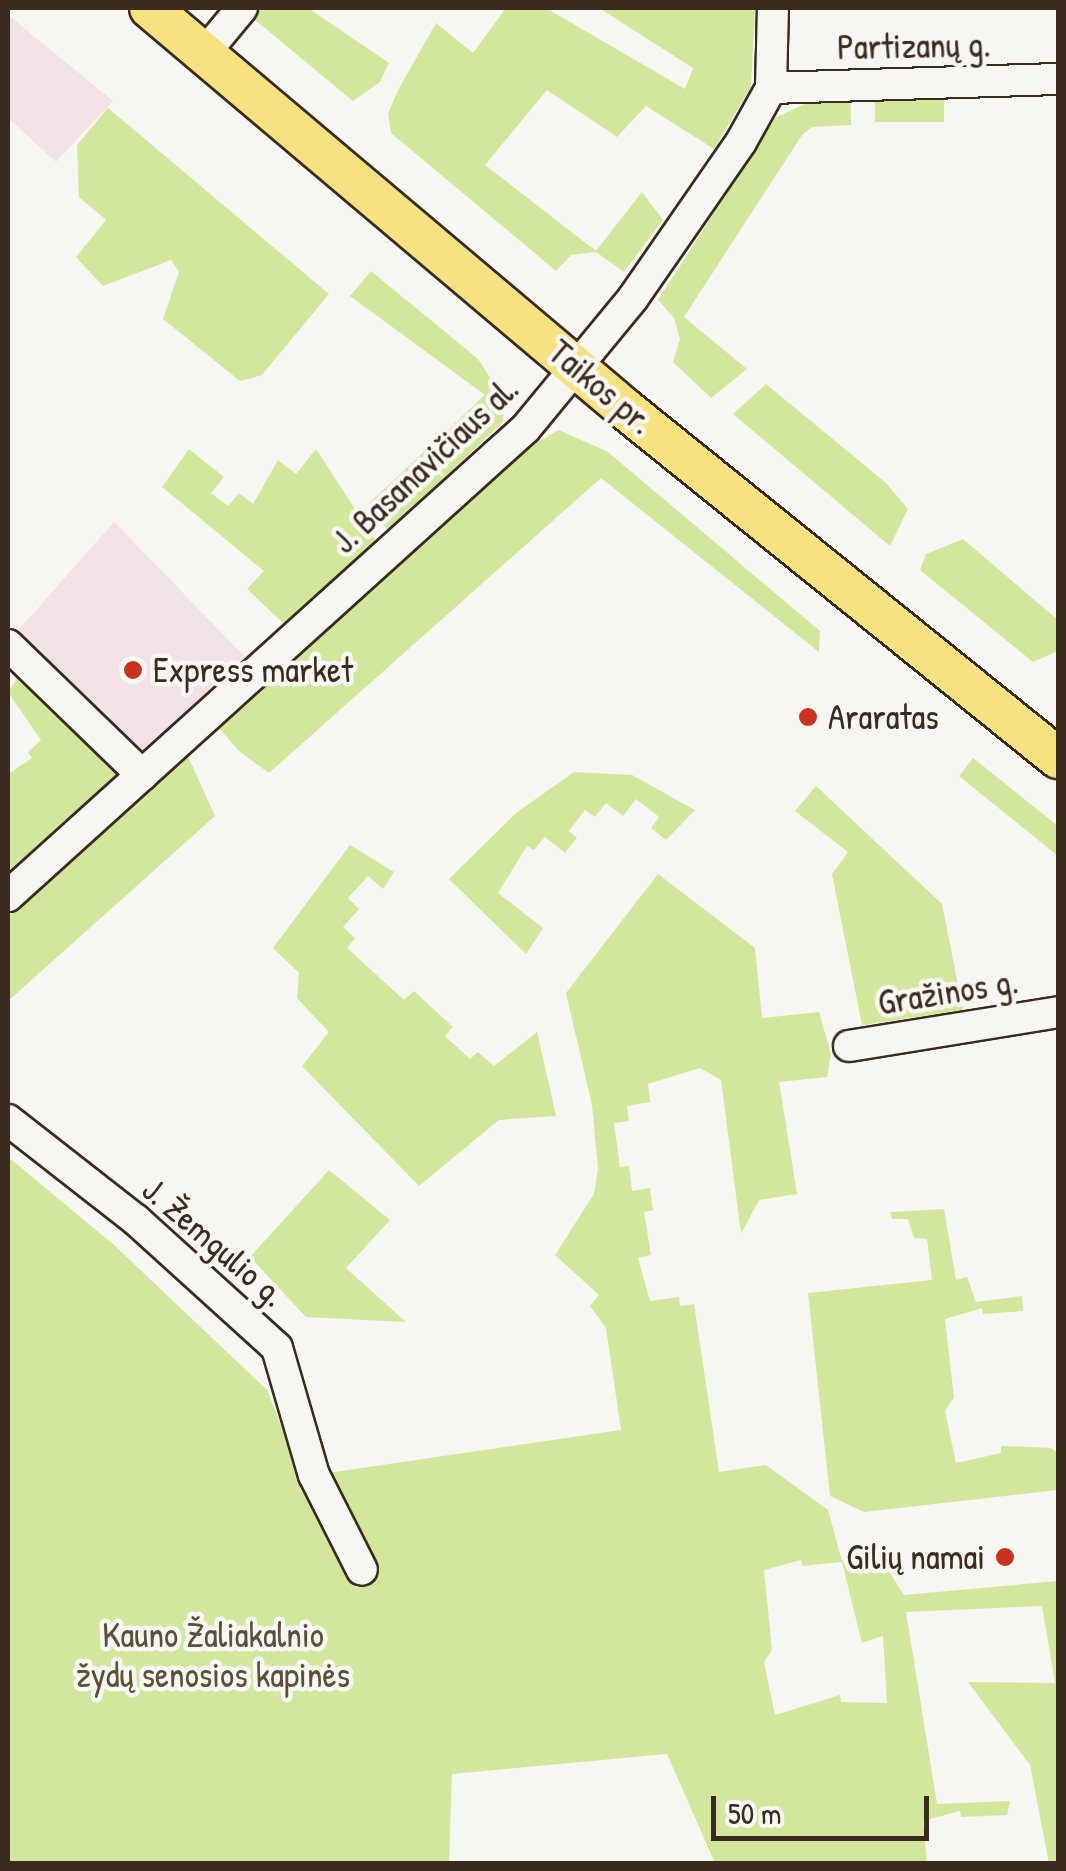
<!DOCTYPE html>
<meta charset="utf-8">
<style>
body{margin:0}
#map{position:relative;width:1066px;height:1871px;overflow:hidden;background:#f6f6f2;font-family:"Patrick Hand",sans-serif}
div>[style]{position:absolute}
.built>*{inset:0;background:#f2e1e6}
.green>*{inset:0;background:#d3e79c;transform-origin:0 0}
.roads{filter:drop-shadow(2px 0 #3b2a1e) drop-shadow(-2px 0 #3b2a1e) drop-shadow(0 2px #3b2a1e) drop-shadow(0 -2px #3b2a1e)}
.minor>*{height:30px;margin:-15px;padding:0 15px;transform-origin:15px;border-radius:15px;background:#f6f6f2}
.major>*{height:40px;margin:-20px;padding:0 20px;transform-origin:20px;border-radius:20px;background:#f7e281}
.dots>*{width:28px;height:28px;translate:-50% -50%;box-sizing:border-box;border:5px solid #f6f6f2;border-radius:50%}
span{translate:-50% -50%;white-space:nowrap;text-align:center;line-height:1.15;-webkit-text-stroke:9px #f6f6f2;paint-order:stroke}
.street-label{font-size:35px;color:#3b2a1e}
.poi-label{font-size:35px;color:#3b2a1e}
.left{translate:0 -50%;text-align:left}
.right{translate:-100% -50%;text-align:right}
.park-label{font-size:35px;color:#595037}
.frame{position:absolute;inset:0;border:10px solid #3b2a1e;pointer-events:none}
.scale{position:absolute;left:711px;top:1796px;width:218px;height:45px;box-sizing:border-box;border:5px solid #3b2a1e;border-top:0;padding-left:12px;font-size:30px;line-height:35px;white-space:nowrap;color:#3b2a1e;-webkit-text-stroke:8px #f6f6f2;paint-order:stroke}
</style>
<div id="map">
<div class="built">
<div style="clip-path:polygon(8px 15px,113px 101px,56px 162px,8px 118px)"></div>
<div style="clip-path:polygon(114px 522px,247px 659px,120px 773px,8px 642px)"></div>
</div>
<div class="green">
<div style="clip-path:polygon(256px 8px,308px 8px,389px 63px,380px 82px,353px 101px,254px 19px)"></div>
<div style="clip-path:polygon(506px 8px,546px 8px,685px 89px,693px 68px,599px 8px,755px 8px,751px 87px,714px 149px,646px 106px,617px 137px,547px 90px,485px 165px,596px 251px,642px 192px,663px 220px,624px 272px,596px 252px,571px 255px,556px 271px,391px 133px,388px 114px,397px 92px,436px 23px,473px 53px)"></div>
<div style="left:944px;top:99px;width:23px;height:69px;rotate:90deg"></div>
<div style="clip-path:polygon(851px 102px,851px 125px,812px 127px,802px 135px,684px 317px,747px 369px,711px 398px,673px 362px,680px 339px,674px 318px,658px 300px,775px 118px,807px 103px)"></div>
<div style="clip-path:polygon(108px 108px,329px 294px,262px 375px,240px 381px,163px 319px,179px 272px,171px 260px,103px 286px,76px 257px,106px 220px,79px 197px,77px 145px)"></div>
<div style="clip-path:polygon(371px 271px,478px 359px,504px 399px,503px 422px,388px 531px,369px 503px,485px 395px,350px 296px)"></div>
<div style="clip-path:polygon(766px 384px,886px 483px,908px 509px,890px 546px,733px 414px)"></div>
<div style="clip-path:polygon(559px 430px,608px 452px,820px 631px,819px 652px,601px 478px,269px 773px,240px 752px,217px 726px,523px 450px)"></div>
<div style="clip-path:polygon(189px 449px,224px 477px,211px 493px,228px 506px,239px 493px,253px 504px,278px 460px,296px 474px,316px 449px,376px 541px,284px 624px,247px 589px,264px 571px,162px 487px)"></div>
<div style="clip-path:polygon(963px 539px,1058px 620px,1058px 651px,1033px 662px,920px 570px,926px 554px)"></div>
<div style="clip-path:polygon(21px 673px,120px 773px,8px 872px,8px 774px,32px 758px,28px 752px,41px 740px,8px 692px)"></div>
<div style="clip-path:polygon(187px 754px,215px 816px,8px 1001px,8px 917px)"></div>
<div style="clip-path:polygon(973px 758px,1058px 826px,1058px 856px,959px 776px)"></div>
<div style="clip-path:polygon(574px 772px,632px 775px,695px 810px,666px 840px,651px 828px,659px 817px,636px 799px,623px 816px,606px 803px,595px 817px,585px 810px,569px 831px,577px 838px,565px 853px,545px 837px,534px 850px,527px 846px,498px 893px,543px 928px,526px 954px,449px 879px,516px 813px)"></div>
<div style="clip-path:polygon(816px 786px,942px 904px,963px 1010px,862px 1025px,832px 874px,848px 852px,795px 811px)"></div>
<div style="clip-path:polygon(350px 845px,394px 872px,383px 889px,368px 876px,348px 898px,359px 909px,343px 927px,355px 938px,347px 948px,404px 1000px,414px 991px,453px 1027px,445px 1036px,470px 1059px,478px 1052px,494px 1066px,537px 1032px,556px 1116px,499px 1120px,419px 1186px,302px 1066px,329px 1032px,297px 998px,299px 973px,273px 948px)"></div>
<div style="clip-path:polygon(evenodd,658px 874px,755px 948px,762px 1018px,819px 1012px,831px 1054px,827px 1077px,779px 1082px,797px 1194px,759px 1200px,741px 1234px,721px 1080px,700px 1068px,648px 1084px,650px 1102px,627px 1106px,629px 1121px,614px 1123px,620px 1167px,629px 1166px,632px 1191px,650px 1188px,653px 1210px,644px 1212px,651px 1255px,638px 1258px,650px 1301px,679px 1297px,680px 1306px,694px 1304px,719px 1472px,766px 1465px,828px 1510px,842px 1561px,880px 1557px,904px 1595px,1058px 1581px,1058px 1863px,1049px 1863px,1030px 1765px,968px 1682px,1055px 1683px,1042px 1606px,906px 1612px,937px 1804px,1010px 1801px,1007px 1815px,961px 1817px,960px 1811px,923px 1821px,927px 1863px,715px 1863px,667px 1754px,452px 1774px,449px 1863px,8px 1863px,8px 1157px,113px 1244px,267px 1390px,296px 1463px,314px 1475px,621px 1430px,606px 1328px,590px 1306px,599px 1295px,555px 1255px,594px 1194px,598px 1169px,592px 1105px,566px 993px,658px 874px,801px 1560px,802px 1566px,842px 1562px,862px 1643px,883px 1636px,887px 1703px,841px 1702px,840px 1695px,775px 1715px,764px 1662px,772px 1650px,764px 1570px,801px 1560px)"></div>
<div style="clip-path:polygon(329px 1170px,390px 1220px,346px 1268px,406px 1322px,306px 1317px,250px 1257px)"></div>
<div style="clip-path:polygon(944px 1209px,956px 1280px,967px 1277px,976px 1302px,1022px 1296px,1023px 1311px,983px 1314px,982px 1308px,945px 1319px,954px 1398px,945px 1411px,956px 1463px,1001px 1453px,1001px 1446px,1051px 1448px,1058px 1453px,1058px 1490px,864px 1512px,830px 1496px,808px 1293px,932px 1280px,927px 1239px,914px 1238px,908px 1219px,892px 1219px,890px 1212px)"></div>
</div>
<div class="roads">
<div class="minor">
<div style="left:203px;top:55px;width:61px;rotate:-50.3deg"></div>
<div style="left:771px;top:88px;width:287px;rotate:-1.8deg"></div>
<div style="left:8px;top:645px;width:187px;rotate:44.1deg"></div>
<div style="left:8px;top:896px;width:698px;rotate:-42.1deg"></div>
<div style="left:526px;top:428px;width:168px;rotate:-50.5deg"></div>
<div style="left:633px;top:298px;width:190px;rotate:-55.3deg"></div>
<div style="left:741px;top:142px;width:62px;rotate:-60.9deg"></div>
<div style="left:771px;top:88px;width:80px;rotate:-88.6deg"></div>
<div style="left:849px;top:1046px;width:212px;rotate:-9.2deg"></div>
<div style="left:8px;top:1120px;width:162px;rotate:38deg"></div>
<div style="left:136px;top:1220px;width:190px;rotate:42.2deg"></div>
<div style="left:277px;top:1348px;width:132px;rotate:73.8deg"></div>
<div style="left:314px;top:1475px;width:106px;rotate:63.2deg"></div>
</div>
<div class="major">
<div style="left:150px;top:8px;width:622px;rotate:40.17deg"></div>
<div style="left:625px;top:409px;width:556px;rotate:38.87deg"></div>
</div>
</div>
<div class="dots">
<div style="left:133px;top:670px;background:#c8321e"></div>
<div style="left:808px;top:717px;background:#c8321e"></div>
<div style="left:1005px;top:1557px;background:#c8321e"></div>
</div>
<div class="street-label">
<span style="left:914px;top:46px;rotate:-1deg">Partizanų g.</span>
<span style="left:601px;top:387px;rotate:40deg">Taikos pr.</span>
<span style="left:425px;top:465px;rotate:-43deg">J. Basanavičiaus al.</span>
<span style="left:948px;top:992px;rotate:-9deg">Gražinos g.</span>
<span style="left:214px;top:1242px;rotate:41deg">J. Žemgulio g.</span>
</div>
<div class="poi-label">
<span class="left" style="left:153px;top:670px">Express market</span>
<span class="left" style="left:828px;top:717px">Araratas</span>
<span class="right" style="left:985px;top:1557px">Gilių namai</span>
</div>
<div class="park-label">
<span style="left:213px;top:1655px">Kauno Žaliakalnio<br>žydų senosios kapinės</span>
</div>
<div class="frame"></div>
<div class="scale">50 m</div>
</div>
